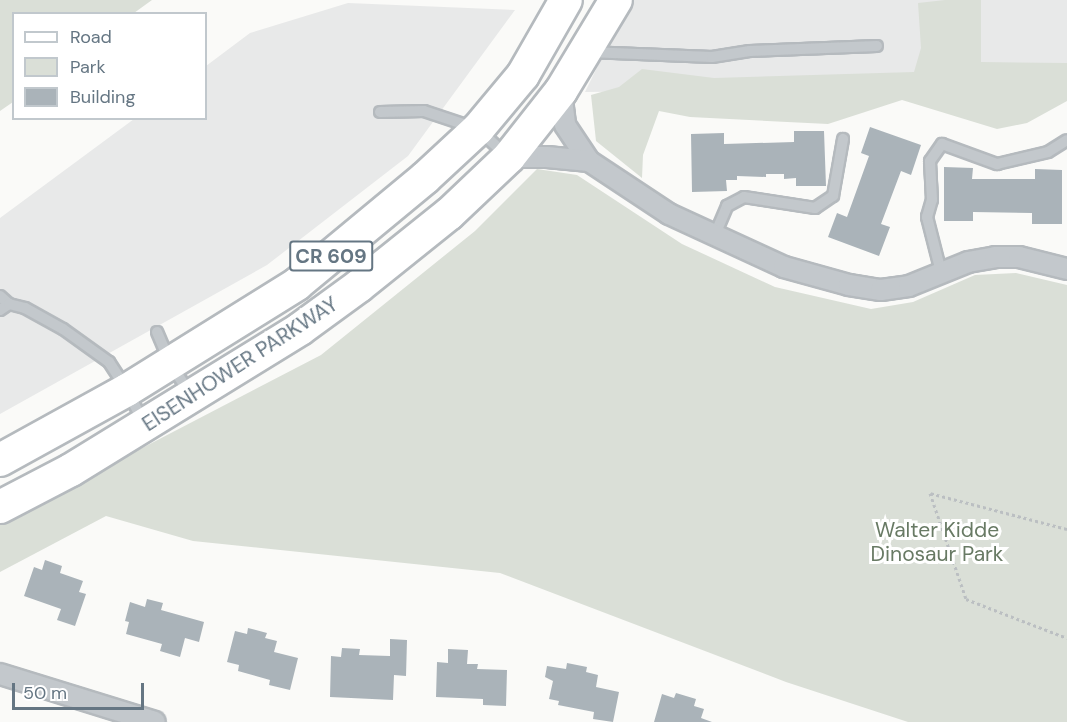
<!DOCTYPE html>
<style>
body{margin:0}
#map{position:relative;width:1067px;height:722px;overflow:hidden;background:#fafaf8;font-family:"DM Sans",sans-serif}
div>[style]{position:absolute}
.built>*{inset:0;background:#e8e9e9}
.green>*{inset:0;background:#dadfd7}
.building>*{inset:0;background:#aab3b9}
.path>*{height:3px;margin-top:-1.5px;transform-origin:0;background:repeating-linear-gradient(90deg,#bbbfc2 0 3px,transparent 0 6px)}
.roads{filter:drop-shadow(2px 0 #b5babe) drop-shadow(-2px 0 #b5babe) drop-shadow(0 2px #b5babe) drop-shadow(0 -2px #b5babe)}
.service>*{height:10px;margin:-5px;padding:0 5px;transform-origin:5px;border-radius:5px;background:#c3c8cc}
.minor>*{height:20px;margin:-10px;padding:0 10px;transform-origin:10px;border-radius:10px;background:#c3c8cc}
.primary>*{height:32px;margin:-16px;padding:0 16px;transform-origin:16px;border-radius:16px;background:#fff}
span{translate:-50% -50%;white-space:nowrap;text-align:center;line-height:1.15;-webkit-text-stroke:6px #fff;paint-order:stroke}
.shield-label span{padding:2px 4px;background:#fff;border:2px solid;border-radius:4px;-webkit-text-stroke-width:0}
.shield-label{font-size:20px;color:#657683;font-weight:700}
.street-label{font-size:21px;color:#657683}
.park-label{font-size:21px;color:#687a64}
.legend{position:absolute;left:12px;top:12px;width:195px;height:108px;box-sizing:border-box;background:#fff;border:2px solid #c1c8cd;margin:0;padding:8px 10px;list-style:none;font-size:18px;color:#657683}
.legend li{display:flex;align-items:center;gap:12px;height:30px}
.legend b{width:30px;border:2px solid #c1c8cd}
.scale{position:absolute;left:12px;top:683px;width:132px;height:27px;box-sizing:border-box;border:3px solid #657683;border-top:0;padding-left:8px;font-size:18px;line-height:21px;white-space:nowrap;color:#657683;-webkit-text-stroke:4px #fff;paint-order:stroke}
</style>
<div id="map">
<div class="built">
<div style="clip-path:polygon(630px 0,1067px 0,1067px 87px,585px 92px)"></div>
<div style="clip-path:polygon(348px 3px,515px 10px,408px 156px,267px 265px,0 414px,0 218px,134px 119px,206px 118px,206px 66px,250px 33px)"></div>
</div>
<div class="green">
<div style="clip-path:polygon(0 0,152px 0,134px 13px,14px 14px,13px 102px,0 111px)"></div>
<div style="clip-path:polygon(945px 0,981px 0,981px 62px,1067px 63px,1067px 101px,1027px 123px,997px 129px,902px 100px,828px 124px,690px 117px,659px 111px,643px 155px,642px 178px,596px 141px,591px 95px,619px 87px,642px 69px,714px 78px,914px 72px,921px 48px,918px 3px)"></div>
<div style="clip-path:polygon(537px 169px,577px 175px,682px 244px,775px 287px,871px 309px,913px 302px,975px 275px,1016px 273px,1067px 285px,1067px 722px,908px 722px,786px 682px,500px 573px,193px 541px,106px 516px,0 572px,0 522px,321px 355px,475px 231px)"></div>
</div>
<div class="building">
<div style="clip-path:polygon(870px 127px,921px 145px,911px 175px,901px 171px,881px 224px,890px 227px,879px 256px,828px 237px,837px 213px,847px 217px,869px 156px,861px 153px)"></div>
<div style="clip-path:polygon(794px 131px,824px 131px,826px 186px,796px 186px,796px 178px,784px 179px,784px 174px,766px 174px,766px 177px,737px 176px,737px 180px,726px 180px,727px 191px,692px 192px,691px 134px,724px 133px,724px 144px,794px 142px)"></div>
<div style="clip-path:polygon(944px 167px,973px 168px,972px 179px,1035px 179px,1035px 169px,1062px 170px,1062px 224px,1032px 224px,1032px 213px,973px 212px,973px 221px,944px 221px)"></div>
<div style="clip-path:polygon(45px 560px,62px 566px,60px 573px,83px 581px,79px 592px,86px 594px,75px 626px,57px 620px,61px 609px,24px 596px,34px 567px,42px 570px)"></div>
<div style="clip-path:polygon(147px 599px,163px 603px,161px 610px,204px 622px,199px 642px,185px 638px,180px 657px,160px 651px,162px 644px,126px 634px,129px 622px,125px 621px,130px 602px,145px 607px)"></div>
<div style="clip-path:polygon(248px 628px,267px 633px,265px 638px,277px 641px,274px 652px,298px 658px,290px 690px,269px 685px,270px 680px,238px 671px,239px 665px,227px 662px,235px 631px,247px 634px)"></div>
<div style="clip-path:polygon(390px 639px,407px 640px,406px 676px,394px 675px,393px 700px,330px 697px,331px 656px,341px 657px,342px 648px,360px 649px,359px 655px,390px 656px)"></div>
<div style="clip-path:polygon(448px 649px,468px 650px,467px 664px,478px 664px,477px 669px,507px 670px,506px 706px,483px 705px,483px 699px,436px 697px,437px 662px,448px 663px)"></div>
<div style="clip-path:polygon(567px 663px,587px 667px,586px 672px,598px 675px,596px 687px,619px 692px,613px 722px,593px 719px,594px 712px,558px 705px,559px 701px,549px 699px,553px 681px,545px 677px,547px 666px,566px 669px)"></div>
<div style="clip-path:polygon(676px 693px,696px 699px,694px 706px,704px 709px,701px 718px,712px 722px,654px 722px,662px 694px,674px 698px)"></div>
</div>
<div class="path">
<div style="left:1067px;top:529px;width:142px;rotate:-165.3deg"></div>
<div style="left:930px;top:493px;width:112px;rotate:71.2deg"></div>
<div style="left:966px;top:599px;width:108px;rotate:21.1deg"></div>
</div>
<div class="roads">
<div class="service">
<div style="left:588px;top:52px;width:124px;rotate:2.3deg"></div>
<div style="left:712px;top:57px;width:38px;rotate:-9deg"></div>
<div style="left:750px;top:51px;width:127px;rotate:-2.3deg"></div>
<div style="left:380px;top:112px;width:44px;rotate:-1.3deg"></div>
<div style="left:424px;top:111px;width:57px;rotate:18.4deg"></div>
<div style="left:478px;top:129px;width:38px;rotate:43deg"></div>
<div style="left:714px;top:237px;width:34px;rotate:-67deg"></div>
<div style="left:727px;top:206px;width:19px;rotate:-28deg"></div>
<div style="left:744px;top:197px;width:72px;rotate:8.8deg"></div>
<div style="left:815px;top:208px;width:22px;rotate:-34deg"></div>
<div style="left:833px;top:196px;width:58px;rotate:-80deg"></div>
<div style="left:941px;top:272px;width:57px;rotate:-104.3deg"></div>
<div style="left:927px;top:217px;width:18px;rotate:-74deg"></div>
<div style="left:932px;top:200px;width:39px;rotate:-93deg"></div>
<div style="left:930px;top:161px;width:21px;rotate:-55deg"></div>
<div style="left:942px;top:144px;width:59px;rotate:20deg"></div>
<div style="left:997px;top:164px;width:52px;rotate:-13.2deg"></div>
<div style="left:1048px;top:152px;width:22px;rotate:-32deg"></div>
<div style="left:0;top:296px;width:12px;rotate:42deg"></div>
<div style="left:0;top:310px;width:11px;rotate:-34deg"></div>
<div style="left:9px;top:304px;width:16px;rotate:14deg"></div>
<div style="left:25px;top:308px;width:43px;rotate:28.9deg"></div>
<div style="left:63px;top:329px;width:57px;rotate:35.7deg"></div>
<div style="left:109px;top:362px;width:33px;rotate:57deg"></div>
<div style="left:127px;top:390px;width:37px;rotate:63deg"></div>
<div style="left:157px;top:332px;width:34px;rotate:67deg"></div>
<div style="left:170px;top:363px;width:37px;rotate:57deg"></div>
</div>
<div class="minor">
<div style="left:561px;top:91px;width:34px;rotate:83deg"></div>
<div style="left:565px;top:125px;width:43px;rotate:56.3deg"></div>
<div style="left:589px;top:161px;width:96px;rotate:33.5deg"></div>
<div style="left:669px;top:214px;width:127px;rotate:24.7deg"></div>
<div style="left:784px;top:267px;width:67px;rotate:15.5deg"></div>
<div style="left:849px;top:285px;width:32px;rotate:9deg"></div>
<div style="left:881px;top:290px;width:28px;rotate:-8deg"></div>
<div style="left:909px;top:286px;width:64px;rotate:-22.1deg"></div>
<div style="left:968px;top:262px;width:27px;rotate:-10deg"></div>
<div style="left:995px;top:257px;width:24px"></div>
<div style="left:1019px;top:257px;width:49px;rotate:14deg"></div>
<div style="left:509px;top:157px;width:38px"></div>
<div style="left:547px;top:157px;width:42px;rotate:5.4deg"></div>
<div style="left:0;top:674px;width:162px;rotate:17.2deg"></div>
</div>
<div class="primary">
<div style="left:0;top:460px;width:145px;rotate:-28.9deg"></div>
<div style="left:127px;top:390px;width:200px;rotate:-31.9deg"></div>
<div style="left:297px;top:284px;width:166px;rotate:-39.6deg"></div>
<div style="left:425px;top:178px;width:72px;rotate:-42.8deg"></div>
<div style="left:478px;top:129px;width:70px;rotate:-50.2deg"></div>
<div style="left:523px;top:75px;width:86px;rotate:-60.2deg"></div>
<div style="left:0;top:507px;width:80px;rotate:-27.5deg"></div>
<div style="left:71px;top:470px;width:269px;rotate:-31.6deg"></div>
<div style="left:300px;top:329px;width:73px;rotate:-36.1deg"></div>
<div style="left:359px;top:286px;width:115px;rotate:-38.7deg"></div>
<div style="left:449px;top:214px;width:83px;rotate:-43.5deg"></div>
<div style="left:509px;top:157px;width:84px;rotate:-51.8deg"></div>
<div style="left:561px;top:91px;width:106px;rotate:-58.9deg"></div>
</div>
</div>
<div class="shield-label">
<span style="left:331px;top:256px">CR 609</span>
</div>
<div class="street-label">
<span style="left:240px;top:364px;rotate:-33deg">EISENHOWER PARKWAY</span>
</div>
<div class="park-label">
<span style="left:937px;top:542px">Walter Kidde<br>Dinosaur Park</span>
</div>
<ul class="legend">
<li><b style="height:8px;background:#fff"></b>Road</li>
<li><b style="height:16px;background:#dadfd7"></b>Park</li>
<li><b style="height:16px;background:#aab3b9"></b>Building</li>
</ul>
<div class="scale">50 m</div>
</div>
